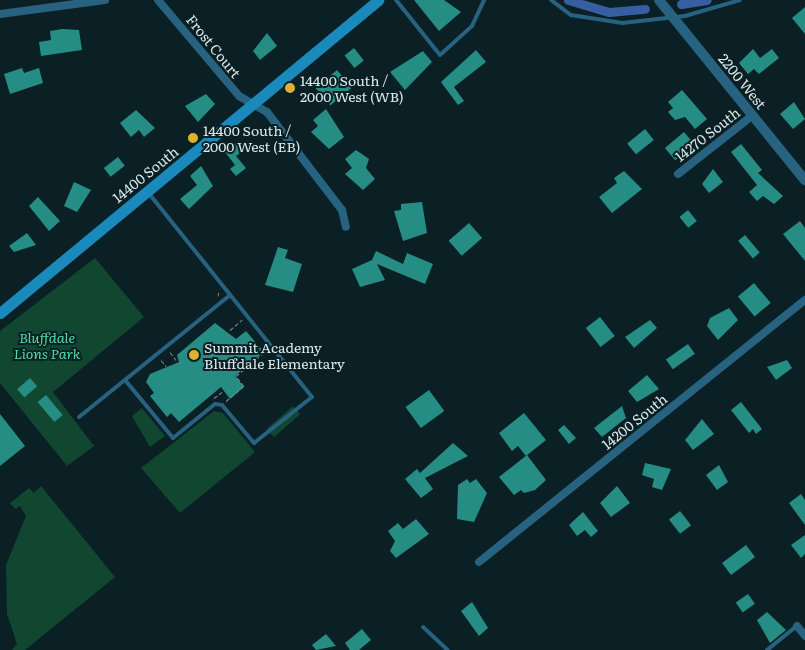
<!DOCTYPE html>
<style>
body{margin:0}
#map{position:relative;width:805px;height:650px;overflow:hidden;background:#0a2024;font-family:Literata,serif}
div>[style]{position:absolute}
.green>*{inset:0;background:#114630;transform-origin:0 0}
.canal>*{height:9px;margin:-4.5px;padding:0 4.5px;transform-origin:4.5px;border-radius:4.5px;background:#365ea0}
.building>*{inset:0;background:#258d84;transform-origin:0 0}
.path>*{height:1px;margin-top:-0.5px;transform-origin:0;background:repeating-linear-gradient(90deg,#77898c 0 4px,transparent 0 6.5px)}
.service>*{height:4px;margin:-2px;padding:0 2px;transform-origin:2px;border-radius:2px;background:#276281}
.minor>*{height:8px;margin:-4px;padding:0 4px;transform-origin:4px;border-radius:4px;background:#276281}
.tertiary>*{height:10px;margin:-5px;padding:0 5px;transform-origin:5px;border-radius:5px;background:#276281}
.secondary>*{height:11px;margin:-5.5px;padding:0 5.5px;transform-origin:5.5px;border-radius:5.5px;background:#1a89bb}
.dots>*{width:14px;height:14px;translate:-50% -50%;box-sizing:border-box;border:2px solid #0a2024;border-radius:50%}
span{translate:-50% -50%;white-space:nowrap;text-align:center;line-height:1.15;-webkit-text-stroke:4px #0a2024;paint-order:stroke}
.street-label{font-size:14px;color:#dbe8ea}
.poi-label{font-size:14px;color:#dbe8ea}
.left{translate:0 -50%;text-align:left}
.park-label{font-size:14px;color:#54dca1;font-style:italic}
</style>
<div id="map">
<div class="green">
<div style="clip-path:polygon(95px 258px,144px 317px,53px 392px,94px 446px,67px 466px,0 383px,0 331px)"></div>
<div style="left:293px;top:406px;width:11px;height:35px;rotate:49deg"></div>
<div style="clip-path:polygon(142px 408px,165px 436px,150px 447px,132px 416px)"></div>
<div style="clip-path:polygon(214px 411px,223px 413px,255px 452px,180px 513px,141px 468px)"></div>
<div style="clip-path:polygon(41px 486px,115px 577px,25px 650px,12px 650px,17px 644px,7px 614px,6px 565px,26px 516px,20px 506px,15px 509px,10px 503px,29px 488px,34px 493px)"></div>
</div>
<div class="canal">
<div style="left:568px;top:0;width:43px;rotate:16.3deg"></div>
<div style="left:609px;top:12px;width:36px;rotate:-5deg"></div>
<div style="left:681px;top:4px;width:26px;rotate:-9deg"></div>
</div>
<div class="building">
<div style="clip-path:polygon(414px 0,444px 0,461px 12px,439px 31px)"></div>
<div style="clip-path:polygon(805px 7px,805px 34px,792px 18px)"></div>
<div style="clip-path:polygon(62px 29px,79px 30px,82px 50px,41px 56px,39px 42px,51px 40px,50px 31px)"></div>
<div style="clip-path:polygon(267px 33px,277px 46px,260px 60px,253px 51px)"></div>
<div style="left:354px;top:48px;width:16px;height:12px;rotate:52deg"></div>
<div style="clip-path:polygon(753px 49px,760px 58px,772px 49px,779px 58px,759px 74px,754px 69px,748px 74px,739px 63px)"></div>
<div style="clip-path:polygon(476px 50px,486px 62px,454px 87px,464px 101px,458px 105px,441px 82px)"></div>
<div style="clip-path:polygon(423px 51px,432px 62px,405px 90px,390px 72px)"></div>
<div style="clip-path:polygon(22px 68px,24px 73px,39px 68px,43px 83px,10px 94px,4px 74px)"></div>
<div style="left:337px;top:70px;width:23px;height:28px;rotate:50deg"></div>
<div style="clip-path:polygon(682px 90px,707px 119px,695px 129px,685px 117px,675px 120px,668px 112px,673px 108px,668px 102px)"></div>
<div style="clip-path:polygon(206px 94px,215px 104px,198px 122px,185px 106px)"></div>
<div style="clip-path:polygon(794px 102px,805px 119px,793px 129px,780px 114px)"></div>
<div style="clip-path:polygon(326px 109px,344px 137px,329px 149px,311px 132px,318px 126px,313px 120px)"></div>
<div style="clip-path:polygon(136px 110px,155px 128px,144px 137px,139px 130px,131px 137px,120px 123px)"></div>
<div style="left:645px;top:129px;width:14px;height:23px;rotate:51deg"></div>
<div style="left:684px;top:132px;width:16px;height:25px;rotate:50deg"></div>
<div style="clip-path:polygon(236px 143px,243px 151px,236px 156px,246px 168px,236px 176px,230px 169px,235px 165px,225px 152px)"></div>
<div style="clip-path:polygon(741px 144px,762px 170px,758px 173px,783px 196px,774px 204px,763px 196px,757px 201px,749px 192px,757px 185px,731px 152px)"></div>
<div style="clip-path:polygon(356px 150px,369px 159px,366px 168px,375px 179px,363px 190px,345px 174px,352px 168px,345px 159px)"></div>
<div style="left:118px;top:157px;width:11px;height:18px;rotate:52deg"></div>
<div style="clip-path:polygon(201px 166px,213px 186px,189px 209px,180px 199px,197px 185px,190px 176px)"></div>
<div style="clip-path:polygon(713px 169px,723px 182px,709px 193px,702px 184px)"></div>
<div style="clip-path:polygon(624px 171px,642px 189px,612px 213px,599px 197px,617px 183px,614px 178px)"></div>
<div style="clip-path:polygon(74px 182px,91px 190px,77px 212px,64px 206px)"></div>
<div style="clip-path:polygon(38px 197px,60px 221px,49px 231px,29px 206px)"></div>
<div style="clip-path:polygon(422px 202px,427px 233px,403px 241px,394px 211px,401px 210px,401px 204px)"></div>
<div style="left:688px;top:210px;width:14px;height:11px;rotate:51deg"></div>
<div style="clip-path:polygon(800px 221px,805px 228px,805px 261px,783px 234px)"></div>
<div style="left:469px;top:223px;width:20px;height:27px;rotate:49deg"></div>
<div style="clip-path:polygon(27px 233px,36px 245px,14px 252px,9px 246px)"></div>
<div style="left:745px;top:235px;width:23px;height:9px;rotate:50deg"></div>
<div style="clip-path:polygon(278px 247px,288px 250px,285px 258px,302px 264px,293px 292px,265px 285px)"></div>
<div style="clip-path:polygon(376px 251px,403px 264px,407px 253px,433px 264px,425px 284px,377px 264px,385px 280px,360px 287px,352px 269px,372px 260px)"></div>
<div style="left:754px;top:283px;width:26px;height:21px;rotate:50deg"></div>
<div style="clip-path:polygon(729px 308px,738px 320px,718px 340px,707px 326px,710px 318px)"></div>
<div style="left:600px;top:317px;width:24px;height:18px;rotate:52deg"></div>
<div style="clip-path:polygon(650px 320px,657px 328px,634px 348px,625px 337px)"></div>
<div style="clip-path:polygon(215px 323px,236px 339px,246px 331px,264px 352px,235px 376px,244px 387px,230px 399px,221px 387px,179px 422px,171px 413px,167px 417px,150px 396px,154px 393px,146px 382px,150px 374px,179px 362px,177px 355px)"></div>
<div style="left:688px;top:344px;width:12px;height:27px;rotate:55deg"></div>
<div style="clip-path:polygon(787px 360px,792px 368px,776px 380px,767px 367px)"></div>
<div style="clip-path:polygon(647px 375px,659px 389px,637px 402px,628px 391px)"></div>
<div style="left:30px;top:378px;width:11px;height:17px;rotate:49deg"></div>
<div style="left:429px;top:390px;width:26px;height:29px;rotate:54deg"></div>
<div style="left:46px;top:395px;width:26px;height:11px;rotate:50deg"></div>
<div style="clip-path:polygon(741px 402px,762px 429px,756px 434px,753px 429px,749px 433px,731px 410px)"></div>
<div style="clip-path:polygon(622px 406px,626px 418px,602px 437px,594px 428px)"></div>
<div style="clip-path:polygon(524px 413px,546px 440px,526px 456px,518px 446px,512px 451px,499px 433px)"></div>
<div style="clip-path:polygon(0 414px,25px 446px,0 466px)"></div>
<div style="clip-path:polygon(702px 419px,714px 434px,693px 450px,685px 440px)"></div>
<div style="clip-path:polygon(564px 425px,576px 438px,569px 444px,558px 430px)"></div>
<div style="clip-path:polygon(453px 443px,468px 456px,425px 478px,433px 489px,421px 498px,405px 479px,417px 469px,420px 473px)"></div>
<div style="clip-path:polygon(527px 455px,546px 480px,535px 490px,524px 493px,521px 490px,514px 495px,499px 477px)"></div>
<div style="clip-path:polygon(645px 463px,671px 469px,662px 490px,652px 487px,654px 479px,642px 475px)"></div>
<div style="clip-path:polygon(719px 465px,728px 482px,717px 490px,706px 475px)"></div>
<div style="clip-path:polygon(467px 479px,470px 483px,476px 479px,487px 493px,474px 522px,457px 519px,458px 485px)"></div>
<div style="clip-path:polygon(617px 486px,630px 503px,611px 517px,600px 503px)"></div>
<div style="clip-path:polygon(801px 494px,805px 500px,805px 525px,789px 503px)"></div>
<div style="left:680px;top:511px;width:18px;height:14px;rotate:52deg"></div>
<div style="clip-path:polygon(583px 512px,598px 531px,591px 537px,585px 530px,577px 536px,569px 525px)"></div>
<div style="clip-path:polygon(416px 519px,429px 534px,396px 558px,390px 551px,395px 541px,388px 531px,398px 523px,403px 529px)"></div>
<div style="clip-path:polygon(805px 535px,805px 554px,801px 558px,791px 545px)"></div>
<div style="left:746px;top:545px;width:15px;height:30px;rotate:53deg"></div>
<div style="left:748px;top:594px;width:12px;height:15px;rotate:55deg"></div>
<div style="clip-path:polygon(472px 602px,488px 628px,479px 636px,461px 611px)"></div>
<div style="clip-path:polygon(767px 612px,786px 630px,770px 643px,757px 620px)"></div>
<div style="clip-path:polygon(362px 629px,371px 640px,359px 650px,350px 650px,345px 643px)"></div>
<div style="clip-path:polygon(326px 634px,336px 646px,316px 650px,312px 645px)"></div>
</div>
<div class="path">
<div style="left:218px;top:296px;width:5px;rotate:-79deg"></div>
<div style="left:230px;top:330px;width:16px;rotate:-40deg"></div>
<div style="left:170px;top:352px;width:10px;rotate:53deg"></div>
<div style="left:161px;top:360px;width:8px;rotate:50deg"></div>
<div style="left:214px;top:398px;width:10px;rotate:-37deg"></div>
<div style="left:226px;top:401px;width:23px;rotate:-40deg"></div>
<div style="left:244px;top:386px;width:13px;rotate:-129deg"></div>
<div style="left:236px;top:376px;width:39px;rotate:-40deg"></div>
</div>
<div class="service">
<div style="left:396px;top:0;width:70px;rotate:51.3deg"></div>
<div style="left:440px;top:55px;width:43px;rotate:-42.2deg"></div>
<div style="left:472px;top:26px;width:29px;rotate:-65deg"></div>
<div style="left:551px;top:0;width:25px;rotate:37deg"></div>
<div style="left:571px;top:15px;width:52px;rotate:8.9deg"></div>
<div style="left:622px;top:23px;width:63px;rotate:-6.3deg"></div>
<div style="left:685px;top:16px;width:57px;rotate:-16.2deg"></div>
<div style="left:125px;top:380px;width:75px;rotate:50.4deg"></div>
<div style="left:173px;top:438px;width:54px;rotate:-39deg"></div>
<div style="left:215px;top:404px;width:7px;rotate:8deg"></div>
<div style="left:222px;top:405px;width:50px;rotate:49.9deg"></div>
<div style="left:254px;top:443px;width:74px;rotate:-38.4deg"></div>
<div style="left:312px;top:397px;width:263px;rotate:-128.7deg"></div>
<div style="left:79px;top:417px;width:193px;rotate:-38.9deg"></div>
<div style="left:423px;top:627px;width:34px;rotate:43deg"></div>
<div style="left:767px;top:650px;width:38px;rotate:-39deg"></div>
</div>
<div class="minor">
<div style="left:158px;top:0;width:126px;rotate:49.8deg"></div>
<div style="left:239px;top:96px;width:32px;rotate:30deg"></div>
<div style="left:267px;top:112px;width:123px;rotate:52.6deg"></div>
<div style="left:342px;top:210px;width:17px;rotate:77deg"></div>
<div style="left:0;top:14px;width:106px;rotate:-7.6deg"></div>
<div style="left:678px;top:174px;width:95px;rotate:-38.2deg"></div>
<div style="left:479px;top:562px;width:418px;rotate:-38.8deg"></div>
<div style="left:797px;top:626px;width:13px;rotate:51deg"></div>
</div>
<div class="tertiary">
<div style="left:659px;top:0;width:232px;rotate:51deg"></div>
</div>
<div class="secondary">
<div style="left:0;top:313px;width:491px;rotate:-39.6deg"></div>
</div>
<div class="dots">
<div style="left:290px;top:88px;background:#deb133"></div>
<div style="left:193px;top:138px;background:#deb133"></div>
<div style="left:194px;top:355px;background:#deb133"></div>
</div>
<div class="street-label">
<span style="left:214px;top:46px;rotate:51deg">Frost Court</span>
<span style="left:743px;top:81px;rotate:51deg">2200 West</span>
<span style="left:707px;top:134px;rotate:-38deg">14270 South</span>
<span style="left:145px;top:174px;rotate:-39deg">14400 South</span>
<span style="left:634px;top:421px;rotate:-39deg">14200 South</span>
</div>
<div class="poi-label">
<span class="left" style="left:300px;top:88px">14400 South /<br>2000 West (WB)</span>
<span class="left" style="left:203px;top:138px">14400 South /<br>2000 West (EB)</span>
<span class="left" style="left:204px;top:355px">Summit Academy<br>Bluffdale Elementary</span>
</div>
<div class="park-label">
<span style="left:47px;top:345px">Bluffdale<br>Lions Park</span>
</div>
</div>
